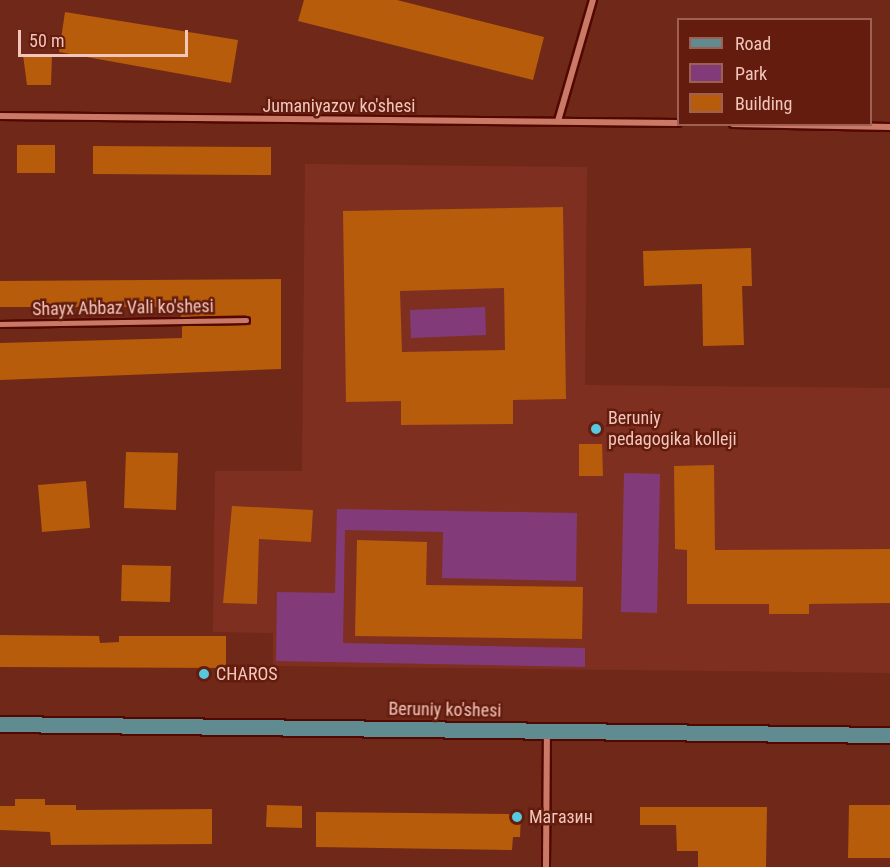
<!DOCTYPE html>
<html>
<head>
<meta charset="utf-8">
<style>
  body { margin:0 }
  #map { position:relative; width:890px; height:867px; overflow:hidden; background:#702819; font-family:"Roboto Condensed",sans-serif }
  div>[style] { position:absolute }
  .built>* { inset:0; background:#7f2f20 }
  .green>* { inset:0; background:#823b78 }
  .building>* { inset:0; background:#b65c0b }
  .roads { filter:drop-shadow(2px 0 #510800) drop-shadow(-2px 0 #510800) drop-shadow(0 2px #510800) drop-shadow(0 -2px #510800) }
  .lane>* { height:4.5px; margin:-2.25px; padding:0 2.25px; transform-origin:2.25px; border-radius:2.25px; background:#ca7967 }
  .street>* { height:6px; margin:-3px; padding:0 3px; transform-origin:3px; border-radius:3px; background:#ca7967 }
  .primary>* { height:15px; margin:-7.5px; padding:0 7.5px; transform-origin:7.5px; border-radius:7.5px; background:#608b91 }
  .dots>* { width:16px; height:16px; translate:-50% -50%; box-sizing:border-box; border:3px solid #631c0d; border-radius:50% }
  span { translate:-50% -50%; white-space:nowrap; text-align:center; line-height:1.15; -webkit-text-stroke:5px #631c0d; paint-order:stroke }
  .street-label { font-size:18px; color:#f3c6bc }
  .poi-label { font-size:18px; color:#f3c6bc }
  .left { translate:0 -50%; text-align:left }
  .legend { position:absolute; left:677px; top:18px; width:195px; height:108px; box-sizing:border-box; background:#631c0d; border:2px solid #9d6053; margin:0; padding:8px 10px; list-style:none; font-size:18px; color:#f3c6bc }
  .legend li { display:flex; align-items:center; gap:12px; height:30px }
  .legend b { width:30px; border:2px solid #9d6053 }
  .scale { position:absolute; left:18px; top:30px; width:170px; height:27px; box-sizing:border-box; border:3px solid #f3c6bc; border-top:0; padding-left:8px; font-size:18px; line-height:21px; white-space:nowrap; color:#f3c6bc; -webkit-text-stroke:4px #631c0d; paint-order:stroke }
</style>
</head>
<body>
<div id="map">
  <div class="built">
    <div style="clip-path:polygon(305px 164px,587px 167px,585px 385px,890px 388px,890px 673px,273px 666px,273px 633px,213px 632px,215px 471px,302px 471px)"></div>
  </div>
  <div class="green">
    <div style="clip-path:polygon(485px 307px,486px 335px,411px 338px,410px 310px)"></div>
    <div style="clip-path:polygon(624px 473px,660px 474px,657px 613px,621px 612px)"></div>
    <div style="clip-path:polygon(337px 509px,577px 513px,576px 581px,442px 578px,443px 532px,345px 530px,343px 643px,585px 648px,585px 667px,276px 661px,277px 592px,335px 593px)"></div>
  </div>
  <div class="building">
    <div style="clip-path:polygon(304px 0,397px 0,544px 37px,533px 80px,298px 21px)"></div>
    <div style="clip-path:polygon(65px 12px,238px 40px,231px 83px,59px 52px)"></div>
    <div style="clip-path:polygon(23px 55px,52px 55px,51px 85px,27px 85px)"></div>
    <div style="clip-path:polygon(17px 145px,55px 145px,55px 173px,17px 173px)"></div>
    <div style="clip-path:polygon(93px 146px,271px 147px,271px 175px,93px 174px)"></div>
    <div style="clip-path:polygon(evenodd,563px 207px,566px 399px,513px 400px,513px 424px,401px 425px,401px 401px,346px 402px,343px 211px,563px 207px,504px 288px,505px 350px,402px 352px,400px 291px,504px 288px)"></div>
    <div style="clip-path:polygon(751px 248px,752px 286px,742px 286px,744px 345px,703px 346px,702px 284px,644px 286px,643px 251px)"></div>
    <div style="clip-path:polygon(281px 279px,281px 369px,0 380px,0 343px,182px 338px,182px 326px,250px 321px,246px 315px,181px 317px,181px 307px,0 307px,0 281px)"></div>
    <div style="clip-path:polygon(579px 444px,602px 444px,603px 476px,579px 476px)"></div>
    <div style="clip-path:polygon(126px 452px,178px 453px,176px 510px,124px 508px)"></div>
    <div style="clip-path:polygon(714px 465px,715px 550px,890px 549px,890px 603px,809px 604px,809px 614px,769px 614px,769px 604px,687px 604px,687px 550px,675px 549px,674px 466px)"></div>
    <div style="clip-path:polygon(86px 481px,90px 528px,42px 532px,38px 485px)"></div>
    <div style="clip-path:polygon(232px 506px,313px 510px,311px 542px,259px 539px,257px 604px,223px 603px)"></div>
    <div style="clip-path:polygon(357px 540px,427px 542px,426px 585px,583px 587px,582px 639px,355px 636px)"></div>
    <div style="clip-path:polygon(122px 565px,171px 566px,170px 602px,121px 601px)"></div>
    <div style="clip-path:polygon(0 635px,99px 636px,100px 643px,119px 642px,119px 636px,226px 636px,226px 668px,0 667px)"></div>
    <div style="clip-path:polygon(15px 799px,45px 799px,45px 805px,76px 805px,76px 810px,212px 809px,212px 844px,51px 845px,50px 832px,0 830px,0 806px,15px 806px)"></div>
    <div style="clip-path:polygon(267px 805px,302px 806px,302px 828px,266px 827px)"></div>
    <div style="clip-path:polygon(849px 805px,890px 805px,890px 858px,848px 858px)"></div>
    <div style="clip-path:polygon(640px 807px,767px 807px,766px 867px,698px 867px,698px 851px,677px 851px,676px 825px,640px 825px)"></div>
    <div style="clip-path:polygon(316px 812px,521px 814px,520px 837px,513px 837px,512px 850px,316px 847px)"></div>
  </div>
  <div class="roads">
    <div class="lane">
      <div style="left:0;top:324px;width:246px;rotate:-0.9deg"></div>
    </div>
    <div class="street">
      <div style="left:0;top:116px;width:678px;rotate:0.59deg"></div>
      <div style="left:558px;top:121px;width:126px;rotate:-73.9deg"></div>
      <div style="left:733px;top:124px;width:157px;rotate:1.1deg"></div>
      <div style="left:546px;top:867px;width:134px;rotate:-89.6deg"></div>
    </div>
    <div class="primary">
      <div style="left:0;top:724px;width:890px;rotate:0.71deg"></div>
    </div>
  </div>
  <div class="dots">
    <div style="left:596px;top:429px;background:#56c9e1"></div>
    <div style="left:204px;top:674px;background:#56c9e1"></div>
    <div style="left:517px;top:817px;background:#56c9e1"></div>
  </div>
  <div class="street-label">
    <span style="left:339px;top:106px">Jumaniyazov ko'shesi</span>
    <span style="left:123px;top:308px;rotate:-1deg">Shayx Abbaz Vali ko'shesi</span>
    <span style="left:445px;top:710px;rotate:1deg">Beruniy ko'shesi</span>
  </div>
  <div class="poi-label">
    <span class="left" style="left:608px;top:429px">Beruniy<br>pedagogika kolleji</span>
    <span class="left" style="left:216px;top:674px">CHAROS</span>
    <span class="left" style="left:529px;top:817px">Магазин</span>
  </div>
  <ul class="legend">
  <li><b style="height:8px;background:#608b91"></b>Road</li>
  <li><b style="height:16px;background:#823b78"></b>Park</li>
  <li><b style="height:16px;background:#b65c0b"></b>Building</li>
  </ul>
  <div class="scale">50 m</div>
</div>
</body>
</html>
